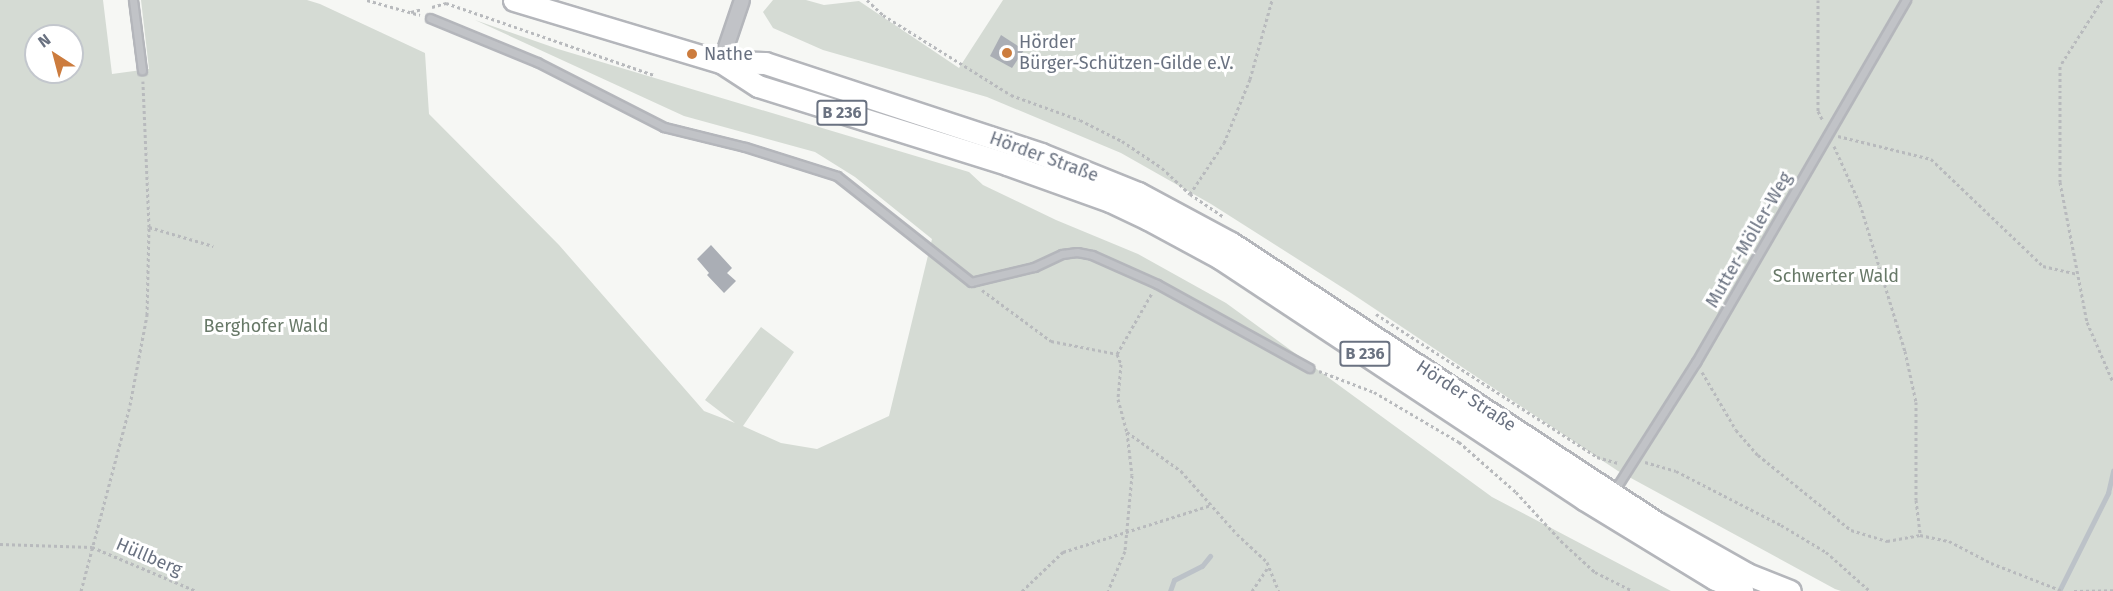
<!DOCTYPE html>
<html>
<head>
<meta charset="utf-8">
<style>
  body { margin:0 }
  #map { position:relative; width:2113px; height:591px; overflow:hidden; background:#f6f7f4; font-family:"Fira Sans",sans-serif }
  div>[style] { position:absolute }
  .green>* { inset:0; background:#d5dbd4 }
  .stream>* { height:5px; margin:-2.5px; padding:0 2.5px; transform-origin:2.5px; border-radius:2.5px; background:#bcc2c8 }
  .building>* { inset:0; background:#aaaeb5 }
  .path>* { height:3px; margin-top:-1.5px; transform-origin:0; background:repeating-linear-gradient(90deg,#b8babd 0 3px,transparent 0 6px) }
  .roads { filter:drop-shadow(2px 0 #b4b6bb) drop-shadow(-2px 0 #b4b6bb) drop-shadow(0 2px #b4b6bb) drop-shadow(0 -2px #b4b6bb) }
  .lane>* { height:7px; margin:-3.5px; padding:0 3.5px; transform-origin:3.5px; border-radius:3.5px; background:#c1c3c7 }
  .street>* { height:14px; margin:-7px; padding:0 7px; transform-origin:7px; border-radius:7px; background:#c1c3c7 }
  .primary>* { height:21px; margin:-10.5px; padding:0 10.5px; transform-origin:10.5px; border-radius:10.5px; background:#fff }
  .dots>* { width:16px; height:16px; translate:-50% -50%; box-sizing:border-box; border:3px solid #fff; border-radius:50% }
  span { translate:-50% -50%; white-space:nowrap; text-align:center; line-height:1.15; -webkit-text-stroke:6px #fff; paint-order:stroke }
  .shield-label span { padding:2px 4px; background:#fff; border:2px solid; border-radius:4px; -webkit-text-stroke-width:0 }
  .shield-label { font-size:16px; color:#6a7281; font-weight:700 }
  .poi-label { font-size:18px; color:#6a7281 }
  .left { translate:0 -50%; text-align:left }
  .street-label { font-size:18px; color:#6a7281 }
  .park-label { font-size:18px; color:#687968 }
  .north { position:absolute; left:24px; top:24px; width:60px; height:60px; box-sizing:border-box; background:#fff; border:2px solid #c3c7cd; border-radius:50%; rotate:324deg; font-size:16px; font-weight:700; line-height:24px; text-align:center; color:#6a7281 }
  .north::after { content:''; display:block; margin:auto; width:21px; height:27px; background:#cc7c3e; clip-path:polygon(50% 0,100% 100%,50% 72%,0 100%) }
</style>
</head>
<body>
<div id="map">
  <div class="green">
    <div style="clip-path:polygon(evenodd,0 0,103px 0,112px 74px,149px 69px,141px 0,307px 0,320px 4px,425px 53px,429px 114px,559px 245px,704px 411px,735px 423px,705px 400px,761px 327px,794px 352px,743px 426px,781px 443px,817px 449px,889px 416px,932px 239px,855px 177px,815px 152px,684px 116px,475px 20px,558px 49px,969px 172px,983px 185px,1056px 220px,1138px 254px,1226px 303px,1492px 497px,1671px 591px,0 591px,0 0,36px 36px,72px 36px,72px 72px,36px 72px,36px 36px)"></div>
    <div style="clip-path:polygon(773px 0,806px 0,824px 5px,859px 1px,959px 68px,1003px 0,2113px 0,2113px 591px,1841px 591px,1835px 589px,1618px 471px,1351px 293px,1211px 204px,1121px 153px,987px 97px,823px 50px,773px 28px,763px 12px)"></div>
  </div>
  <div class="stream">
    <div style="left:1170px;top:591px;width:12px;rotate:-70deg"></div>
    <div style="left:1174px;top:580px;width:31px;rotate:-27deg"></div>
    <div style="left:1202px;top:566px;width:13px;rotate:-51deg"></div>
    <div style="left:2059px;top:591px;width:110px;rotate:-63.4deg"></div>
    <div style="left:2108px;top:493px;width:23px;rotate:-77deg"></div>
  </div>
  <div class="building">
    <div style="clip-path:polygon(1001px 35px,1024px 50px,1012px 68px,990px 56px)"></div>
    <div style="clip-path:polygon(711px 245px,732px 268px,727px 273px,736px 281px,724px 293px,707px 275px,709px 273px,697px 259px)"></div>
  </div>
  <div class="path">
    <div style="left:367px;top:0;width:55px;rotate:15.8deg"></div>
    <div style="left:867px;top:0;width:22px;rotate:43deg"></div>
    <div style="left:883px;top:15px;width:151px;rotate:32deg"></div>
    <div style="left:1011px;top:95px;width:73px;rotate:19.9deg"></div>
    <div style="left:1080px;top:120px;width:47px;rotate:26.6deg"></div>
    <div style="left:1122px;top:141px;width:48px;rotate:34deg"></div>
    <div style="left:1162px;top:168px;width:38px;rotate:43deg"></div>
    <div style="left:1190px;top:194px;width:41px;rotate:34.1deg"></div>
    <div style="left:1818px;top:0;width:111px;rotate:90deg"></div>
    <div style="left:1818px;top:111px;width:11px;rotate:63deg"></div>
    <div style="left:2102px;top:0;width:78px;rotate:122.5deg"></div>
    <div style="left:2060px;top:66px;width:116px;rotate:90deg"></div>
    <div style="left:2060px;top:182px;width:143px;rotate:79.1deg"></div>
    <div style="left:2087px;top:322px;width:65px;rotate:66.6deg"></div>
    <div style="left:432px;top:7px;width:15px;rotate:-16deg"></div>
    <div style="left:446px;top:3px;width:220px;rotate:19.1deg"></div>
    <div style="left:411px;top:12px;width:11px;rotate:-15deg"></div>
    <div style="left:1838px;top:136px;width:96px;rotate:13.9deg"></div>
    <div style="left:1931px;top:159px;width:155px;rotate:43.7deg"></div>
    <div style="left:2043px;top:266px;width:35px;rotate:13deg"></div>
    <div style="left:1834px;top:146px;width:64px;rotate:65.9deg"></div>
    <div style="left:1860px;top:204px;width:154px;rotate:73deg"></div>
    <div style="left:1905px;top:351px;width:52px;rotate:77.8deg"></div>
    <div style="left:1916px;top:402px;width:98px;rotate:90deg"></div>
    <div style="left:1916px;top:500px;width:35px;rotate:83deg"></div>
    <div style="left:1920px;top:535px;width:30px;rotate:12deg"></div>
    <div style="left:1949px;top:541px;width:47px;rotate:27.6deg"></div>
    <div style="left:1991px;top:563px;width:77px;rotate:21.3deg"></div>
    <div style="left:1190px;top:194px;width:61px;rotate:-56.3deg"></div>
    <div style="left:1224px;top:143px;width:69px;rotate:-67.9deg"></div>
    <div style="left:1250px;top:79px;width:82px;rotate:-74.4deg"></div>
    <div style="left:149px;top:227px;width:67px;rotate:16.5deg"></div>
    <div style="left:982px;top:290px;width:86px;rotate:36.5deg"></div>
    <div style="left:1051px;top:341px;width:67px;rotate:11.1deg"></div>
    <div style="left:1117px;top:354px;width:11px;rotate:68deg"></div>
    <div style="left:1121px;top:364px;width:35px;rotate:95deg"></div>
    <div style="left:1118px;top:399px;width:34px;rotate:75deg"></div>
    <div style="left:1127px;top:432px;width:43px;rotate:83.4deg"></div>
    <div style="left:1132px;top:475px;width:76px;rotate:95.3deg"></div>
    <div style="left:1125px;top:551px;width:43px;rotate:113deg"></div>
    <div style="left:1376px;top:314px;width:263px;rotate:32.9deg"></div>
    <div style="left:1597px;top:457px;width:22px;rotate:16deg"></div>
    <div style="left:1117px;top:354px;width:70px;rotate:-60.2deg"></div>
    <div style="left:1319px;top:371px;width:59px;rotate:20.9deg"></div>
    <div style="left:1374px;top:392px;width:99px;rotate:30.5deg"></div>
    <div style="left:1459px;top:442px;width:76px;rotate:41.3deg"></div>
    <div style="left:1516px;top:492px;width:67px;rotate:47.4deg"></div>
    <div style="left:1561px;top:541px;width:46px;rotate:42.4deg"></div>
    <div style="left:1595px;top:572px;width:42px;rotate:26.6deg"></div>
    <div style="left:1702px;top:372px;width:67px;rotate:59.6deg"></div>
    <div style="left:1736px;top:430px;width:33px;rotate:49deg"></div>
    <div style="left:1758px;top:455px;width:119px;rotate:38.9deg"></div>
    <div style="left:1851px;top:530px;width:38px;rotate:17deg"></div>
    <div style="left:1887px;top:541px;width:34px;rotate:-10deg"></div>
    <div style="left:1127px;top:432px;width:67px;rotate:35.8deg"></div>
    <div style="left:1181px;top:471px;width:84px;rotate:48.4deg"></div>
    <div style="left:1237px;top:534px;width:41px;rotate:43deg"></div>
    <div style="left:1267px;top:562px;width:31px;rotate:68deg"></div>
    <div style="left:1645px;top:462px;width:32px;rotate:16deg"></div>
    <div style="left:1676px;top:471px;width:118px;rotate:27.2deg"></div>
    <div style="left:1781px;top:525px;width:52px;rotate:31deg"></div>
    <div style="left:1826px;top:552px;width:59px;rotate:41.6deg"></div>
    <div style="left:0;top:544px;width:92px;rotate:1.9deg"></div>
    <div style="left:92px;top:547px;width:113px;rotate:22.9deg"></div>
    <div style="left:81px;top:591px;width:192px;rotate:-75.2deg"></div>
    <div style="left:130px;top:405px;width:92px;rotate:-79.3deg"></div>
    <div style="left:147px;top:315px;width:88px;rotate:-88.7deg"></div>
    <div style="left:149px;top:227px;width:146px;rotate:-92.4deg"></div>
    <div style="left:1022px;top:591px;width:57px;rotate:-43.6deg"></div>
    <div style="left:1063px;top:552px;width:155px;rotate:-17.6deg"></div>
    <div style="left:1252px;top:591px;width:30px;rotate:-56deg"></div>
    <div style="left:2074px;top:591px;width:39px;rotate:-1deg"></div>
  </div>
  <div class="roads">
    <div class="lane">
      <div style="left:133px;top:0;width:71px;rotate:82.7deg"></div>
      <div style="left:430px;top:18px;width:116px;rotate:22.4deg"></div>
      <div style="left:537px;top:62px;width:143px;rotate:27.1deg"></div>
      <div style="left:664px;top:127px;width:83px;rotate:13.9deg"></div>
      <div style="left:745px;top:147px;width:96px;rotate:17.5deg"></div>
      <div style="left:837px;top:176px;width:171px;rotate:38.3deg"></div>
      <div style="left:971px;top:282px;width:65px;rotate:-13.4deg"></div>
      <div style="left:1034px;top:267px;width:31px;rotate:-25deg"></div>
      <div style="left:1062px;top:254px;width:15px;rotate:-8deg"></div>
      <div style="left:1077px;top:252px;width:15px;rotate:11deg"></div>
      <div style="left:1092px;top:255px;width:71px;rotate:24deg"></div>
      <div style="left:1157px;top:284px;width:174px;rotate:28.9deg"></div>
      <div style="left:1614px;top:491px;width:153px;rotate:-57.6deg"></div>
      <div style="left:1696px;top:362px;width:419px;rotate:-59.9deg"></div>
    </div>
    <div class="street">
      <div style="left:721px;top:62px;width:65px;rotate:-71.3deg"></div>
    </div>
    <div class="primary">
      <div style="left:514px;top:0;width:216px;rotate:16.7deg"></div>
      <div style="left:721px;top:62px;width:44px;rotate:1.3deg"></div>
      <div style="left:765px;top:63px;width:291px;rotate:18.2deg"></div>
      <div style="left:1041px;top:154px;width:105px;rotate:21.9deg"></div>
      <div style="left:1138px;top:193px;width:106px;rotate:28.3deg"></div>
      <div style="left:1231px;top:243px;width:510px;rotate:33.32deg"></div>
      <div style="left:1657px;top:523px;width:103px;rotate:29.5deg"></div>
      <div style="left:1747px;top:574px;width:46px;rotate:21.6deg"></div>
      <div style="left:721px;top:62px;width:44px;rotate:33deg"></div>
      <div style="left:758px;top:86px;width:261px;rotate:17.4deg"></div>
      <div style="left:1007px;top:164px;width:109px;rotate:19.8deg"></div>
      <div style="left:1110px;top:201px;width:42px;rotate:25.3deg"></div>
      <div style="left:1148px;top:219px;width:82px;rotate:28.4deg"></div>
      <div style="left:1220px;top:258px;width:437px;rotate:33.5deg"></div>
      <div style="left:1584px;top:499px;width:153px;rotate:31.4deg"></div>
      <div style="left:1715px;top:579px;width:30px;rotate:24deg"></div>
    </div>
  </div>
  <div class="dots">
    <div style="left:1007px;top:53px;background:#cc7c3e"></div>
    <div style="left:692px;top:54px;background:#cc7c3e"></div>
  </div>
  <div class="shield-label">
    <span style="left:842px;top:113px">B 236</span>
    <span style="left:1365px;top:354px">B 236</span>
  </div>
  <div class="poi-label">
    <span class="left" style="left:1019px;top:53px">Hörder<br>Bürger-Schützen-Gilde e.V.</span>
    <span class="left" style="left:704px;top:54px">Nathe</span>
  </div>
  <div class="street-label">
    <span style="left:1044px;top:157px;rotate:20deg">Hörder Straße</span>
    <span style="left:1749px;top:240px;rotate:-60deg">Mutter-Möller-Weg</span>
    <span style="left:1466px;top:396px;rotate:33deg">Hörder Straße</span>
    <span style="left:149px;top:557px;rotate:23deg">Hüllberg</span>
  </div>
  <div class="park-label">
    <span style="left:1836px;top:276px">Schwerter Wald</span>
    <span style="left:266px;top:326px">Berghofer Wald</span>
  </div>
  <div class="north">N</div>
</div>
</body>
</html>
